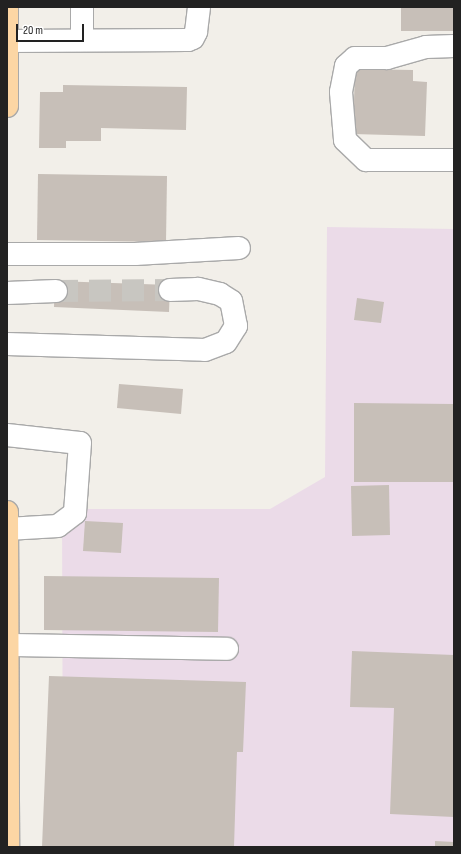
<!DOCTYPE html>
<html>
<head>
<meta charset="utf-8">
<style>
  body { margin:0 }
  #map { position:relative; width:461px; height:854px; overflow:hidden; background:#f2efe9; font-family:"Sofia Sans Condensed",sans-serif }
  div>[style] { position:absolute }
  .industrial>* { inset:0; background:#ebdbe8 }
  .building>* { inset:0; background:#c7bfb8 }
  .minor-tunnel>* { height:22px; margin-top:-11px; transform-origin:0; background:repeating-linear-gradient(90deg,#c8c6c1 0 22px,transparent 0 33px) }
  .roads { filter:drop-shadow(1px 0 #a9a9a9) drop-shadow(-1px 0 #a9a9a9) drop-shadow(0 1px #a9a9a9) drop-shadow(0 -1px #a9a9a9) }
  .minor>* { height:22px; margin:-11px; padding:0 11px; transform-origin:11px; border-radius:11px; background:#fff }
  .major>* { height:22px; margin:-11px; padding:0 11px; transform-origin:11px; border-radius:11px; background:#fcd6a4 }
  span { translate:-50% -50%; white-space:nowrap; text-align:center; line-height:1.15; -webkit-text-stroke:4px #fff; paint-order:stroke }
  .frame { position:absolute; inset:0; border:8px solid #222; pointer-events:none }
  .scale { position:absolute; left:16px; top:24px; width:68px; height:18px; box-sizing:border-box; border:2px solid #222; border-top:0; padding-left:5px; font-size:12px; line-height:14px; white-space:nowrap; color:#222; -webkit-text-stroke:3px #fff; paint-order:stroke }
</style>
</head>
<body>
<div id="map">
  <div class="industrial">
    <div style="clip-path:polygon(327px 227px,454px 229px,454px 847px,63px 847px,62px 509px,270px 509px,325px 477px)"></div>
  </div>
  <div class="building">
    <div style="clip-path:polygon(401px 7px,454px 7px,454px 31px,401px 31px)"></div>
    <div style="clip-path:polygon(355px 69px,413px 70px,413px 81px,427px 82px,425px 136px,353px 134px)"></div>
    <div style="clip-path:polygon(63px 85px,187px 87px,186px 130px,101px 128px,101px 141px,66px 141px,66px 148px,39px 148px,40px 92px,63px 92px)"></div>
    <div style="clip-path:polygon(38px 174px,167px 176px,166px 242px,37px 240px)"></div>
    <div style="clip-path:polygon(55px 281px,170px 285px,169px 312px,54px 307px)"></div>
    <div style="clip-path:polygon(357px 298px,384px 302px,381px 323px,354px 320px)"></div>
    <div style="clip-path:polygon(119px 384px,183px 389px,181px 414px,117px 408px)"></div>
    <div style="clip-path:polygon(354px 403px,454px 404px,454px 482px,354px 482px)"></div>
    <div style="clip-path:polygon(389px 485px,390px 535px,352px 536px,351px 486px)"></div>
    <div style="clip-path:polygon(85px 521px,123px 523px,121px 553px,83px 551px)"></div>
    <div style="clip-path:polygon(44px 576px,219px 578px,218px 632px,44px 630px)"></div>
    <div style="clip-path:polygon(352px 651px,454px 655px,454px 817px,390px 814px,394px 708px,350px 707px)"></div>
    <div style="clip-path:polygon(49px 676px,246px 682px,243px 752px,237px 752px,234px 847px,42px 847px)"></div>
    <div style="clip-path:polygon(435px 841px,454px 842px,454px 847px,435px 847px)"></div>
  </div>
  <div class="minor-tunnel">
    <div style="left:56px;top:291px;width:114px;rotate:-0.5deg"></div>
  </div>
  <div class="roads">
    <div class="minor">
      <div style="left:82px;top:7px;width:32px;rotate:90deg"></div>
      <div style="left:7px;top:41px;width:181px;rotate:-0.3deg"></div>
      <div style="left:188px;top:40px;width:5px;rotate:-22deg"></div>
      <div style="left:193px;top:38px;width:7px;rotate:-63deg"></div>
      <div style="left:196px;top:32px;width:25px;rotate:-83deg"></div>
      <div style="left:454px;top:46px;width:28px;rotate:178deg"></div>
      <div style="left:426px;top:47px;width:41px;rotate:164.2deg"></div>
      <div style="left:387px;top:58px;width:32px;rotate:180deg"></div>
      <div style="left:355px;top:58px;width:12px;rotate:138deg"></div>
      <div style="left:346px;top:66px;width:26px;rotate:101deg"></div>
      <div style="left:341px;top:92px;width:48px;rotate:85.2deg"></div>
      <div style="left:345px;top:140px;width:29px;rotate:44deg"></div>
      <div style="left:366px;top:160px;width:88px"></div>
      <div style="left:7px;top:254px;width:128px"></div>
      <div style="left:135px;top:254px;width:104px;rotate:-3.3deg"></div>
      <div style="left:7px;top:293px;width:49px;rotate:-2.3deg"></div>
      <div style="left:7px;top:344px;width:198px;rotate:1.7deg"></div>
      <div style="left:205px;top:350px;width:22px;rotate:-21deg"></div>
      <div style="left:226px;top:342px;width:19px;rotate:-58deg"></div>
      <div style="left:236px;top:326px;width:25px;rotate:-101deg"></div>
      <div style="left:231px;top:301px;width:13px;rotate:-148deg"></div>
      <div style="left:220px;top:294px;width:23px;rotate:-167deg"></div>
      <div style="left:198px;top:289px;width:28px;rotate:178deg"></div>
      <div style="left:7px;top:435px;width:73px;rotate:6.3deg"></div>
      <div style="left:80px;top:443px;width:70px;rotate:94.1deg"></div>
      <div style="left:75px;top:513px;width:21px;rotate:143deg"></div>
      <div style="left:58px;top:526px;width:51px;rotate:176.6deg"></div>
      <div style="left:8px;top:645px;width:219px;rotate:1deg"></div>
    </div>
    <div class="major">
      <div style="left:7px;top:106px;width:99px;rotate:-90deg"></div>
      <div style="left:7px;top:512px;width:335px;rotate:89.8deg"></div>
    </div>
  </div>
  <div class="frame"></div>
  <div class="scale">20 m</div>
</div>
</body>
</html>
